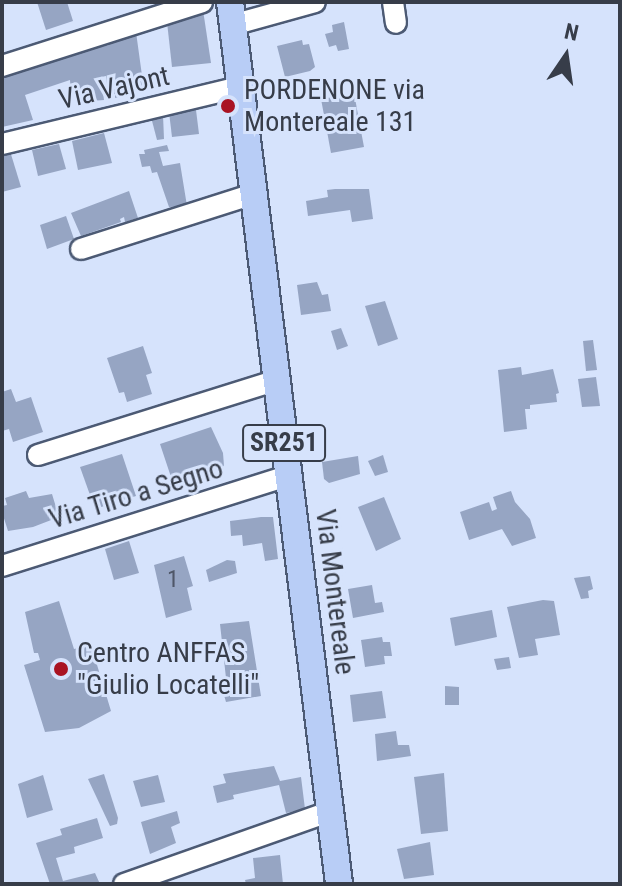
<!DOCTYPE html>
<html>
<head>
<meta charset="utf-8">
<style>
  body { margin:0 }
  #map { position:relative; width:622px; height:886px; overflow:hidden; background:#d6e3fc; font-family:"Roboto Condensed",sans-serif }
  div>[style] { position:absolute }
  .building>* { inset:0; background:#96a5c3 }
  .roads { filter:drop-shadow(2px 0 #4c5a74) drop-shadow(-2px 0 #4c5a74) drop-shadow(0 2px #4c5a74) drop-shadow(0 -2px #4c5a74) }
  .minor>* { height:20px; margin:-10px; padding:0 10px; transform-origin:10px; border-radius:10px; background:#fff }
  .major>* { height:26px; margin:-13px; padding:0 13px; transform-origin:13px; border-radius:13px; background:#b8cdf6 }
  .dots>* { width:22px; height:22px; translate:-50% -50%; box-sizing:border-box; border:4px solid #d6e3fc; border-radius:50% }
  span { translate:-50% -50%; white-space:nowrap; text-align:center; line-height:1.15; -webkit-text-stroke:6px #d6e3fc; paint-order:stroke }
  .number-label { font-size:24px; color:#4f5768 }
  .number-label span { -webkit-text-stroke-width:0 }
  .shield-label span { padding:2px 6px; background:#d6e3fc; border:2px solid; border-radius:6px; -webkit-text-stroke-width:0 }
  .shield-label { font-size:26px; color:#373d49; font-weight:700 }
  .street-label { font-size:28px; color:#373d49 }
  .poi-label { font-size:28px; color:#373d49 }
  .left { translate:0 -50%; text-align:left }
  .frame { position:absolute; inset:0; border:4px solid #373d49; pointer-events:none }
  .north { position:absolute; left:526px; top:16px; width:80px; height:80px; -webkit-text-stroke:6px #d6e3fc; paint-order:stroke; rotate:13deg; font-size:22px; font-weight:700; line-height:32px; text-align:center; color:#373d49 }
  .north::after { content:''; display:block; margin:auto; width:28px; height:36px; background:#373d49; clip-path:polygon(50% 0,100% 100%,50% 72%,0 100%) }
</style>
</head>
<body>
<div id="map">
  <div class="building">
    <div style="clip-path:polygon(37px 2px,67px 2px,73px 21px,46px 30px)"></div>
    <div style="clip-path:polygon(203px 10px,211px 63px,172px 67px,167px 22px)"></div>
    <div style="clip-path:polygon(344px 22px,349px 49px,338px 51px,336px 45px,329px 47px,325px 34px,333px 32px,332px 25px)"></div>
    <div style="clip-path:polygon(136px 32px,144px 90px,115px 98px,115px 94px,108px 95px,106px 76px,101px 77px,104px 100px,78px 102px,77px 93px,71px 94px,70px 80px,25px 95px,33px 120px,2px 127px,2px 73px,68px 52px,69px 55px,109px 45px,109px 41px)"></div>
    <div style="clip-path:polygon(302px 40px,303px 45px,309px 44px,315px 67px,310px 71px,285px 77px,277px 46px)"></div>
    <div style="clip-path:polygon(354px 93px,364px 147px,331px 153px,321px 99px)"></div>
    <div style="clip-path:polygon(196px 110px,199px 134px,172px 137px,169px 112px)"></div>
    <div style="clip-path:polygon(163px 115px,164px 139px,157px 140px,151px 117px)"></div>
    <div style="clip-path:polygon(104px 133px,112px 163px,78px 170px,72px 141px)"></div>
    <div style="clip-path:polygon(59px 144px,66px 169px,38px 176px,32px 150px)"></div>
    <div style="clip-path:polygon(167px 145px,169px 151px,159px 152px,163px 166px,180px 163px,187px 206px,169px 207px,157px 172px,152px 173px,150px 166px,142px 167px,139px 154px,145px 154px,144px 150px)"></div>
    <div style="clip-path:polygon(10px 151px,21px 187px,2px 192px,2px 154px)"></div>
    <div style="clip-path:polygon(335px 189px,369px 189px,373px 219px,352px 222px,350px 210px,308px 216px,306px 201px,328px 197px,327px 190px)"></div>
    <div style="clip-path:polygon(129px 191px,138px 218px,125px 222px,124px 217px,120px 219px,121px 222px,81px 236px,71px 213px)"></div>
    <div style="clip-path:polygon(66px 216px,74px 239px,47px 249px,40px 225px)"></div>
    <div style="clip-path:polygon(317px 282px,322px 295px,328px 294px,331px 311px,301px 315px,297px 285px)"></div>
    <div style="clip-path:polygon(385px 301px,398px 339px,378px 346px,365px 306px)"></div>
    <div style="clip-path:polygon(341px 328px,348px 346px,337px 350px,331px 331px)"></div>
    <div style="clip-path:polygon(593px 340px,597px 370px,586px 371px,583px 341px)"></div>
    <div style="clip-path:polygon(143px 346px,152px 373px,146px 375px,152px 394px,127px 402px,124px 392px,119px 393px,107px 358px)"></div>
    <div style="clip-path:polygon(521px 367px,522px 375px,553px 369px,559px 393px,556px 394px,557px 402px,530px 405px,530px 409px,525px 409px,527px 429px,504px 432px,498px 370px)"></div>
    <div style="clip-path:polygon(596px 377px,600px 406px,582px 407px,578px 379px)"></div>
    <div style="clip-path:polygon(11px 389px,16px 402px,31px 397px,43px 432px,13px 442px,9px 429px,2px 431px,2px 392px)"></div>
    <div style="clip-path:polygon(211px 427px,223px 453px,224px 466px,173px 483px,160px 444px)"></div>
    <div style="clip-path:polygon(122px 454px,136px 496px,95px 509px,80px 467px)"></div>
    <div style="clip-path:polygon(383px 455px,388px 472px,375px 476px,368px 461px)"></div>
    <div style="clip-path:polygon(358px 456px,360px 474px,329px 483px,324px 479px,322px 462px)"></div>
    <div style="clip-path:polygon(26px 491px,29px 498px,52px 494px,59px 517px,33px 527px,8px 531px,2px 512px,2px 506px,7px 505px,5px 498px)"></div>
    <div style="clip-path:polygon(511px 491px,515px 502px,530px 519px,536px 538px,512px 546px,502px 529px,469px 540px,460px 512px,489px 502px,492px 511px,497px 509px,493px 497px)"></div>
    <div style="clip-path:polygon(384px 497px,401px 539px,376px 551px,358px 507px)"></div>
    <div style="clip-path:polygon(261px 517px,273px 517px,278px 559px,265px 561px,262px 543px,243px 546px,242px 535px,231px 536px,230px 521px)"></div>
    <div style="clip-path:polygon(129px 541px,139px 573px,114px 580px,105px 549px)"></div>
    <div style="clip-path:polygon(184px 556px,193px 586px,187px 588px,192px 610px,166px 618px,154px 565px)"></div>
    <div style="clip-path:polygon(227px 560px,235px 561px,237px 573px,209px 582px,206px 570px)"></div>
    <div style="clip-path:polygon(590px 576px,593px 589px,588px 591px,589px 598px,581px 599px,574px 578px)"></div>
    <div style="clip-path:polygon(372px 585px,375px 603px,382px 602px,384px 612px,353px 618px,348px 589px)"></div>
    <div style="clip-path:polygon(543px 600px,554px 601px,560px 635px,535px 639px,538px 655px,519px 658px,507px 607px)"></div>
    <div style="clip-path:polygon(59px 601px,74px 649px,91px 645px,111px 711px,79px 728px,45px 732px,24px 665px,40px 660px,38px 653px,34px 653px,25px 612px)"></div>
    <div style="clip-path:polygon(492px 610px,497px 637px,455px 646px,450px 618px)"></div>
    <div style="clip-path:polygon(249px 621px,261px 696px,226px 702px,221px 685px,238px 680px,237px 676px,226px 678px,220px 624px)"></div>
    <div style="clip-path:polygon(382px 637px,383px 642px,390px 642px,392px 656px,384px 656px,385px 664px,365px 667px,361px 640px)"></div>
    <div style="clip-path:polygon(509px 657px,511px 668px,497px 670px,494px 659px)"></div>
    <div style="clip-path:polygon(445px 686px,459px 687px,459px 705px,445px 705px)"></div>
    <div style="clip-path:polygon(382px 691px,386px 718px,353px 722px,350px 695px)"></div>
    <div style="clip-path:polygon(396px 731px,398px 745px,409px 745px,411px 756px,377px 761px,375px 734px)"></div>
    <div style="clip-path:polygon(274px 766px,280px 781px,301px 777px,305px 809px,286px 813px,279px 785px,233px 795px,234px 799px,217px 803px,213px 786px,226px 783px,223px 774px)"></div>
    <div style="clip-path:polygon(444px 773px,448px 831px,421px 834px,414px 777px)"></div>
    <div style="clip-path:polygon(104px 774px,118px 818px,117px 824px,110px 826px,88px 779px)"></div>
    <div style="clip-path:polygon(43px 775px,53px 810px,27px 818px,18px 784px)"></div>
    <div style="clip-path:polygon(158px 775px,165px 802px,141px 807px,133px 781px)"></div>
    <div style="clip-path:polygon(177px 811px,180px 823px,171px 827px,176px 843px,150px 854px,141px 822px)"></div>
    <div style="clip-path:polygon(97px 818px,103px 838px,74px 847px,75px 853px,56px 858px,63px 881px,95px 873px,100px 884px,50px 884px,36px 843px,62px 835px,60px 829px)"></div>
    <div style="clip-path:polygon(430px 842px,434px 875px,404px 879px,397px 849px)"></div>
    <div style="clip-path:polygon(280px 855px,283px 884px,246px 884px,245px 880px,255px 878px,253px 858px)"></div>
  </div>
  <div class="roads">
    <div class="minor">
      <div style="left:393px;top:2px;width:21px;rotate:82deg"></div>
      <div style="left:232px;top:25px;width:86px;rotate:-15.5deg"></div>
      <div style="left:2px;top:66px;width:210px;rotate:-17.7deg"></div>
      <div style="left:2px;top:144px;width:245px;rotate:-13.5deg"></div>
      <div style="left:81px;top:249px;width:181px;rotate:-17.7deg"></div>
      <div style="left:38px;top:455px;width:250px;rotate:-17.4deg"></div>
      <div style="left:2px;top:566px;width:300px;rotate:-17.5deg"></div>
      <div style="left:124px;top:884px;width:217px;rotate:-19.4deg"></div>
    </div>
    <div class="major">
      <div style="left:230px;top:2px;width:889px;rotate:82.95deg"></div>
    </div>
  </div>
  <div class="dots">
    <div style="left:228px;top:106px;background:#a91323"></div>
    <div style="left:61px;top:669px;background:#a91323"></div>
  </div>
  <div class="number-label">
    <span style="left:173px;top:580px">1</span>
  </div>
  <div class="shield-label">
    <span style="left:284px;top:443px">SR251</span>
  </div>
  <div class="street-label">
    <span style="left:114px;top:88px;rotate:-13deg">Via Vajont</span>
    <span style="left:136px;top:494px;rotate:-17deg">Via Tiro a Segno</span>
    <span style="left:335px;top:592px;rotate:83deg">Via Montereale</span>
  </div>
  <div class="poi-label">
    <span class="left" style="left:244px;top:106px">PORDENONE via<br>Montereale 131</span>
    <span class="left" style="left:77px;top:669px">Centro ANFFAS<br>"Giulio Locatelli"</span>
  </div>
  <div class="frame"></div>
  <div class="north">N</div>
</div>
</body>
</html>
